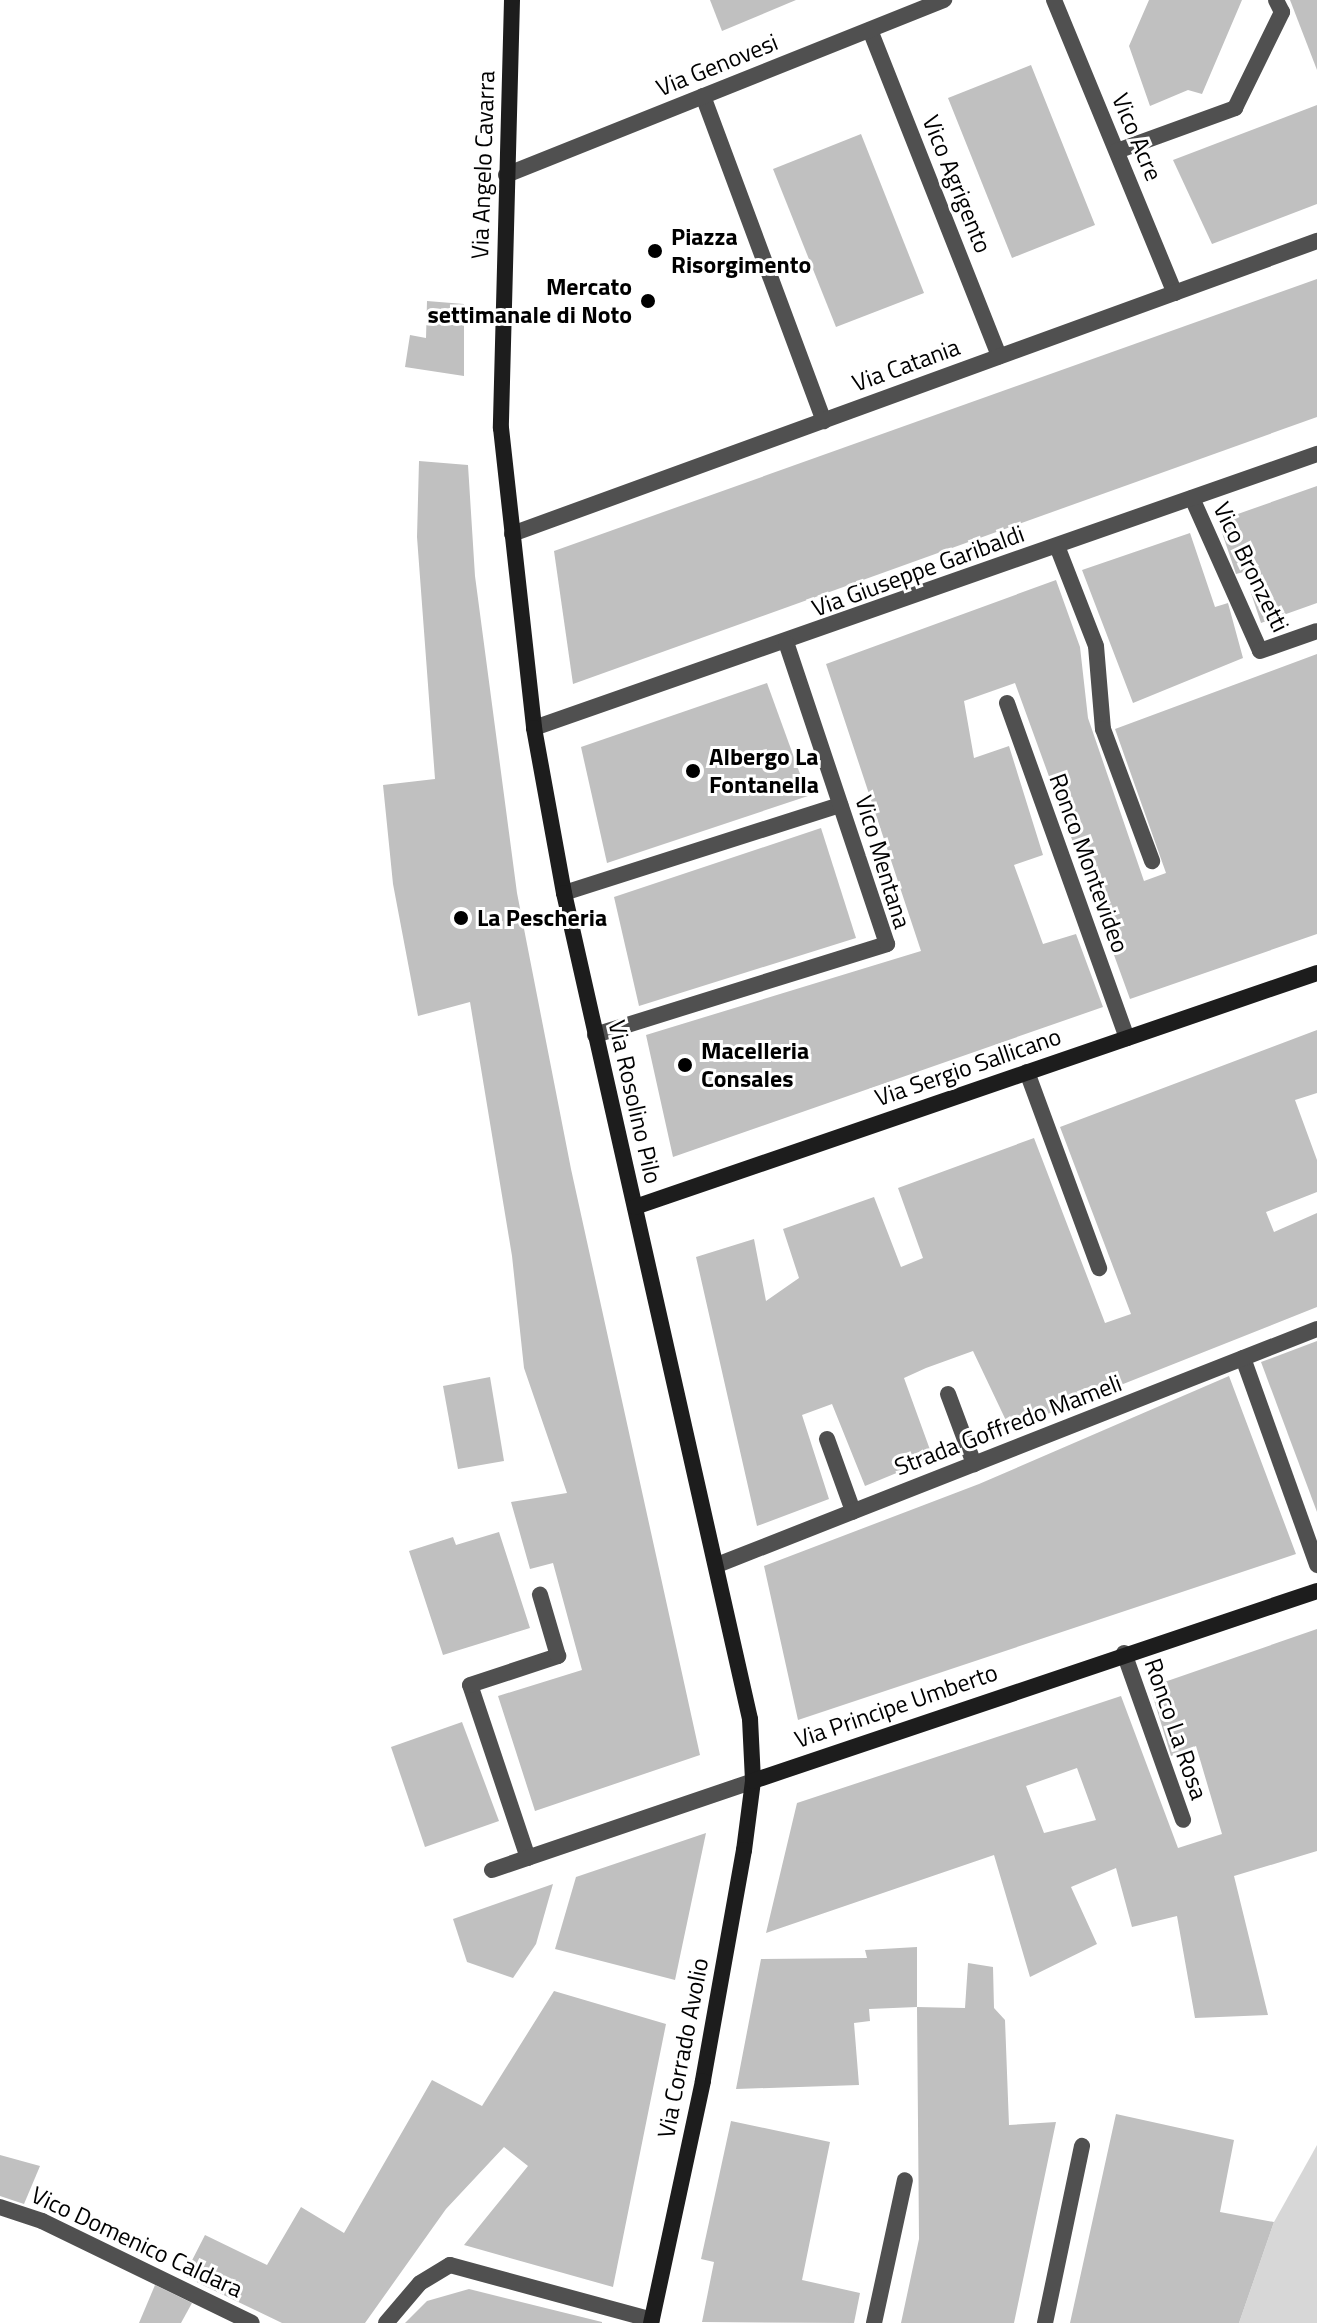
<!DOCTYPE html>
<html>
<head>
<meta charset="utf-8">
<style>
  body { margin:0 }
  #map { position:relative; width:1317px; height:2323px; overflow:hidden; background:#fff; font-family:"Titillium Web",sans-serif }
  div>[style] { position:absolute }
  .green>* { inset:0; background:#d7d7d7 }
  .building>* { inset:0; background:#c0c0c0 }
  .street>* { height:16px; margin:-8px; padding:0 8px; transform-origin:8px; border-radius:8px; background:#505050 }
  .secondary>* { height:16px; margin:-8px; padding:0 8px; transform-origin:8px; border-radius:8px; background:#1d1d1d }
  .dots>* { width:22px; height:22px; translate:-50% -50%; box-sizing:border-box; border:4px solid #fff; border-radius:50% }
  span { translate:-50% -50%; white-space:nowrap; text-align:center; line-height:1.15; -webkit-text-stroke:6px #fff; paint-order:stroke }
  .street-label { font-size:24px; color:#000 }
  .poi-label { font-size:24px; color:#000; font-weight:700 }
  .left { translate:0 -50%; text-align:left }
  .right { translate:-100% -50%; text-align:right }
</style>
</head>
<body>
<div id="map">
  <div class="green">
    <div style="clip-path:polygon(1317px 2145px,1317px 2323px,1239px 2323px,1274px 2222px)"></div>
  </div>
  <div class="building">
    <div style="clip-path:polygon(710px 0,796px 0,722px 31px)"></div>
    <div style="clip-path:polygon(1149px 0,1242px 0,1202px 94px,1188px 90px,1150px 106px,1129px 46px)"></div>
    <div style="clip-path:polygon(1290px 0,1317px 0,1317px 70px)"></div>
    <div style="clip-path:polygon(1031px 65px,1095px 225px,1012px 258px,948px 98px)"></div>
    <div style="clip-path:polygon(1317px 105px,1317px 204px,1212px 244px,1173px 160px)"></div>
    <div style="clip-path:polygon(861px 134px,924px 293px,836px 327px,773px 169px)"></div>
    <div style="clip-path:polygon(1317px 279px,1317px 417px,573px 684px,554px 551px)"></div>
    <div style="clip-path:polygon(427px 301px,464px 304px,464px 376px,405px 367px,410px 335px,426px 338px)"></div>
    <div style="clip-path:polygon(419px 461px,468px 465px,475px 576px,517px 893px,571px 1169px,700px 1755px,535px 1811px,498px 1696px,582px 1670px,553px 1563px,530px 1569px,511px 1502px,567px 1493px,524px 1368px,512px 1256px,470px 1002px,418px 1016px,393px 884px,383px 785px,435px 779px,417px 537px)"></div>
    <div style="clip-path:polygon(1317px 486px,1317px 603px,1261px 623px,1244px 572px,1236px 574px,1218px 521px)"></div>
    <div style="clip-path:polygon(1190px 533px,1215px 607px,1228px 603px,1243px 658px,1133px 703px,1082px 570px)"></div>
    <div style="clip-path:polygon(1056px 580px,1080px 647px,1088px 718px,1144px 881px,1166px 873px,1115px 729px,1317px 654px,1317px 934px,1130px 999px,1015px 683px,964px 701px,974px 758px,1009px 746px,1043px 855px,1014px 865px,1043px 944px,1076px 934px,1103px 1007px,673px 1157px,646px 1035px,921px 951px,826px 664px)"></div>
    <div style="clip-path:polygon(767px 683px,808px 796px,607px 863px,581px 747px)"></div>
    <div style="clip-path:polygon(821px 828px,856px 938px,639px 1006px,614px 897px)"></div>
    <div style="clip-path:polygon(1317px 1030px,1317px 1093px,1295px 1100px,1317px 1160px,1317px 1192px,1266px 1212px,1274px 1232px,1317px 1213px,1317px 1307px,1010px 1429px,973px 1351px,926px 1368px,904px 1378px,933px 1458px,865px 1486px,832px 1404px,802px 1415px,829px 1499px,757px 1526px,696px 1257px,754px 1239px,766px 1301px,799px 1278px,783px 1229px,874px 1197px,901px 1267px,923px 1258px,898px 1188px,1034px 1138px,1105px 1323px,1131px 1314px,1060px 1127px)"></div>
    <div style="clip-path:polygon(1317px 1341px,1317px 1512px,1261px 1362px)"></div>
    <div style="clip-path:polygon(1229px 1376px,1296px 1554px,798px 1720px,764px 1566px,979px 1484px)"></div>
    <div style="clip-path:polygon(490px 1377px,504px 1461px,458px 1469px,443px 1386px)"></div>
    <div style="clip-path:polygon(499px 1532px,530px 1628px,443px 1655px,409px 1551px,453px 1537px,456px 1545px)"></div>
    <div style="clip-path:polygon(evenodd,1317px 1629px,1317px 1851px,1234px 1876px,1268px 2015px,1195px 2018px,1177px 1916px,1132px 1927px,1116px 1868px,1071px 1887px,1097px 1944px,1030px 1977px,994px 1855px,766px 1933px,797px 1803px,1121px 1696px,1178px 1848px,1222px 1834px,1196px 1746px,1171px 1756px,1150px 1687px,1317px 1629px,1077px 1768px,1096px 1820px,1044px 1833px,1026px 1786px,1077px 1768px)"></div>
    <div style="clip-path:polygon(462px 1722px,499px 1821px,425px 1847px,391px 1747px)"></div>
    <div style="clip-path:polygon(706px 1833px,675px 1980px,555px 1949px,576px 1877px)"></div>
    <div style="clip-path:polygon(553px 1884px,536px 1944px,513px 1978px,467px 1962px,453px 1919px)"></div>
    <div style="clip-path:polygon(917px 1947px,917px 2007px,869px 2009px,870px 2021px,854px 2023px,859px 2085px,736px 2089px,761px 1959px,867px 1958px,865px 1950px)"></div>
    <div style="clip-path:polygon(968px 1963px,993px 1967px,994px 2008px,1005px 2020px,1009px 2125px,1056px 2122px,1014px 2323px,901px 2323px,919px 2239px,917px 2007px,965px 2008px)"></div>
    <div style="clip-path:polygon(554px 1991px,666px 2024px,613px 2287px,464px 2245px,528px 2166px,504px 2147px,446px 2209px,365px 2323px,282px 2323px,184px 2276px,205px 2235px,267px 2265px,301px 2207px,344px 2233px,432px 2080px,482px 2106px)"></div>
    <div style="clip-path:polygon(1116px 2114px,1234px 2140px,1220px 2212px,1274px 2222px,1239px 2323px,1070px 2323px)"></div>
    <div style="clip-path:polygon(731px 2121px,830px 2142px,802px 2280px,860px 2293px,854px 2323px,702px 2322px,714px 2262px,701px 2259px)"></div>
    <div style="clip-path:polygon(0 2155px,40px 2166px,24px 2204px,0 2196px)"></div>
    <div style="clip-path:polygon(155px 2285px,192px 2303px,181px 2323px,139px 2323px)"></div>
    <div style="clip-path:polygon(469px 2289px,602px 2322px,602px 2323px,405px 2323px,427px 2301px)"></div>
  </div>
  <div class="street">
    <div style="left:1054px;top:0;width:317px;rotate:67.6deg"></div>
    <div style="left:870px;top:30px;width:351px;rotate:68.4deg"></div>
    <div style="left:703px;top:96px;width:347px;rotate:69.6deg"></div>
    <div style="left:1117px;top:151px;width:126px;rotate:-20deg"></div>
    <div style="left:1235px;top:108px;width:107px;rotate:-63.9deg"></div>
    <div style="left:1282px;top:12px;width:13px;rotate:-117deg"></div>
    <div style="left:506px;top:175px;width:472px;rotate:-21.8deg"></div>
    <div style="left:1192px;top:498px;width:167px;rotate:66deg"></div>
    <div style="left:1260px;top:651px;width:60px;rotate:-19.3deg"></div>
    <div style="left:512px;top:534px;width:857px;rotate:-20deg"></div>
    <div style="left:1057px;top:546px;width:107px;rotate:68.7deg"></div>
    <div style="left:1096px;top:646px;width:83px;rotate:85.2deg"></div>
    <div style="left:1103px;top:729px;width:141px;rotate:69.6deg"></div>
    <div style="left:1007px;top:703px;width:356px;rotate:70.3deg"></div>
    <div style="left:534px;top:728px;width:830px;rotate:-19.29deg"></div>
    <div style="left:564px;top:893px;width:290px;rotate:-17.7deg"></div>
    <div style="left:595px;top:1035px;width:306px;rotate:-17.3deg"></div>
    <div style="left:887px;top:944px;width:317px;rotate:-108.5deg"></div>
    <div style="left:1027px;top:1072px;width:209px;rotate:69.8deg"></div>
    <div style="left:1243px;top:1358px;width:220px;rotate:70.3deg"></div>
    <div style="left:948px;top:1394px;width:75px;rotate:69.6deg"></div>
    <div style="left:827px;top:1439px;width:77px;rotate:70.1deg"></div>
    <div style="left:717px;top:1565px;width:645px;rotate:-21.47deg"></div>
    <div style="left:1124px;top:1653px;width:177px;rotate:70.5deg"></div>
    <div style="left:528px;top:1858px;width:182px;rotate:-108.5deg"></div>
    <div style="left:470px;top:1685px;width:93px;rotate:-18.2deg"></div>
    <div style="left:558px;top:1656px;width:64px;rotate:-106.4deg"></div>
    <div style="left:492px;top:1870px;width:276px;rotate:-18.8deg"></div>
    <div style="left:0;top:2207px;width:44px;rotate:18.4deg"></div>
    <div style="left:42px;top:2221px;width:233px;rotate:25.9deg"></div>
    <div style="left:386px;top:2323px;width:52px;rotate:-49.6deg"></div>
    <div style="left:420px;top:2283px;width:35px;rotate:-31deg"></div>
    <div style="left:450px;top:2265px;width:209px;rotate:15.2deg"></div>
    <div style="left:874px;top:2323px;width:146px;rotate:-77.8deg"></div>
    <div style="left:1045px;top:2323px;width:181px;rotate:-78.2deg"></div>
  </div>
  <div class="secondary">
    <div style="left:512px;top:0;width:428px;rotate:91.5deg"></div>
    <div style="left:501px;top:428px;width:302px;rotate:83.7deg"></div>
    <div style="left:534px;top:728px;width:168px;rotate:79.7deg"></div>
    <div style="left:564px;top:893px;width:847px;rotate:77.31deg"></div>
    <div style="left:750px;top:1719px;width:62px;rotate:87.2deg"></div>
    <div style="left:753px;top:1781px;width:70px;rotate:97.4deg"></div>
    <div style="left:744px;top:1850px;width:235px;rotate:100.1deg"></div>
    <div style="left:703px;top:2081px;width:248px;rotate:102.1deg"></div>
    <div style="left:635px;top:1207px;width:721px;rotate:-18.94deg"></div>
    <div style="left:753px;top:1781px;width:595px;rotate:-18.62deg"></div>
  </div>
  <div class="dots">
    <div style="left:655px;top:251px;background:#000"></div>
    <div style="left:648px;top:301px;background:#000"></div>
    <div style="left:693px;top:771px;background:#000"></div>
    <div style="left:461px;top:918px;background:#000"></div>
    <div style="left:685px;top:1065px;background:#000"></div>
  </div>
  <div class="street-label">
    <span style="left:717px;top:65px;rotate:-22deg">Via Genovesi</span>
    <span style="left:1137px;top:137px;rotate:67deg">Vico Acre</span>
    <span style="left:483px;top:165px;rotate:-88deg">Via Angelo Cavarra</span>
    <span style="left:957px;top:184px;rotate:68deg">Vico Agrigento</span>
    <span style="left:906px;top:365px;rotate:-20deg">Via Catania</span>
    <span style="left:1251px;top:567px;rotate:64deg">Vico Bronzetti</span>
    <span style="left:918px;top:571px;rotate:-20deg">Via Giuseppe Garibaldi</span>
    <span style="left:883px;top:862px;rotate:73deg">Vico Mentana</span>
    <span style="left:1089px;top:863px;rotate:70deg">Ronco Montevideo</span>
    <span style="left:968px;top:1067px;rotate:-19deg">Via Sergio Sallicano</span>
    <span style="left:635px;top:1102px;rotate:77deg">Via Rosolino Pilo</span>
    <span style="left:1008px;top:1425px;rotate:-21deg">Strada Goffredo Mameli</span>
    <span style="left:896px;top:1706px;rotate:-19deg">Via Principe Umberto</span>
    <span style="left:1176px;top:1729px;rotate:71deg">Ronco La Rosa</span>
    <span style="left:683px;top:2048px;rotate:-79deg">Via Corrado Avolio</span>
    <span style="left:137px;top:2242px;rotate:25deg">Vico Domenico Caldara</span>
  </div>
  <div class="poi-label">
    <span class="left" style="left:671px;top:251px">Piazza<br>Risorgimento</span>
    <span class="right" style="left:632px;top:301px">Mercato<br>settimanale di Noto</span>
    <span class="left" style="left:709px;top:771px">Albergo La<br>Fontanella</span>
    <span class="left" style="left:477px;top:918px">La Pescheria</span>
    <span class="left" style="left:701px;top:1065px">Macelleria<br>Consales</span>
  </div>
</div>
</body>
</html>
